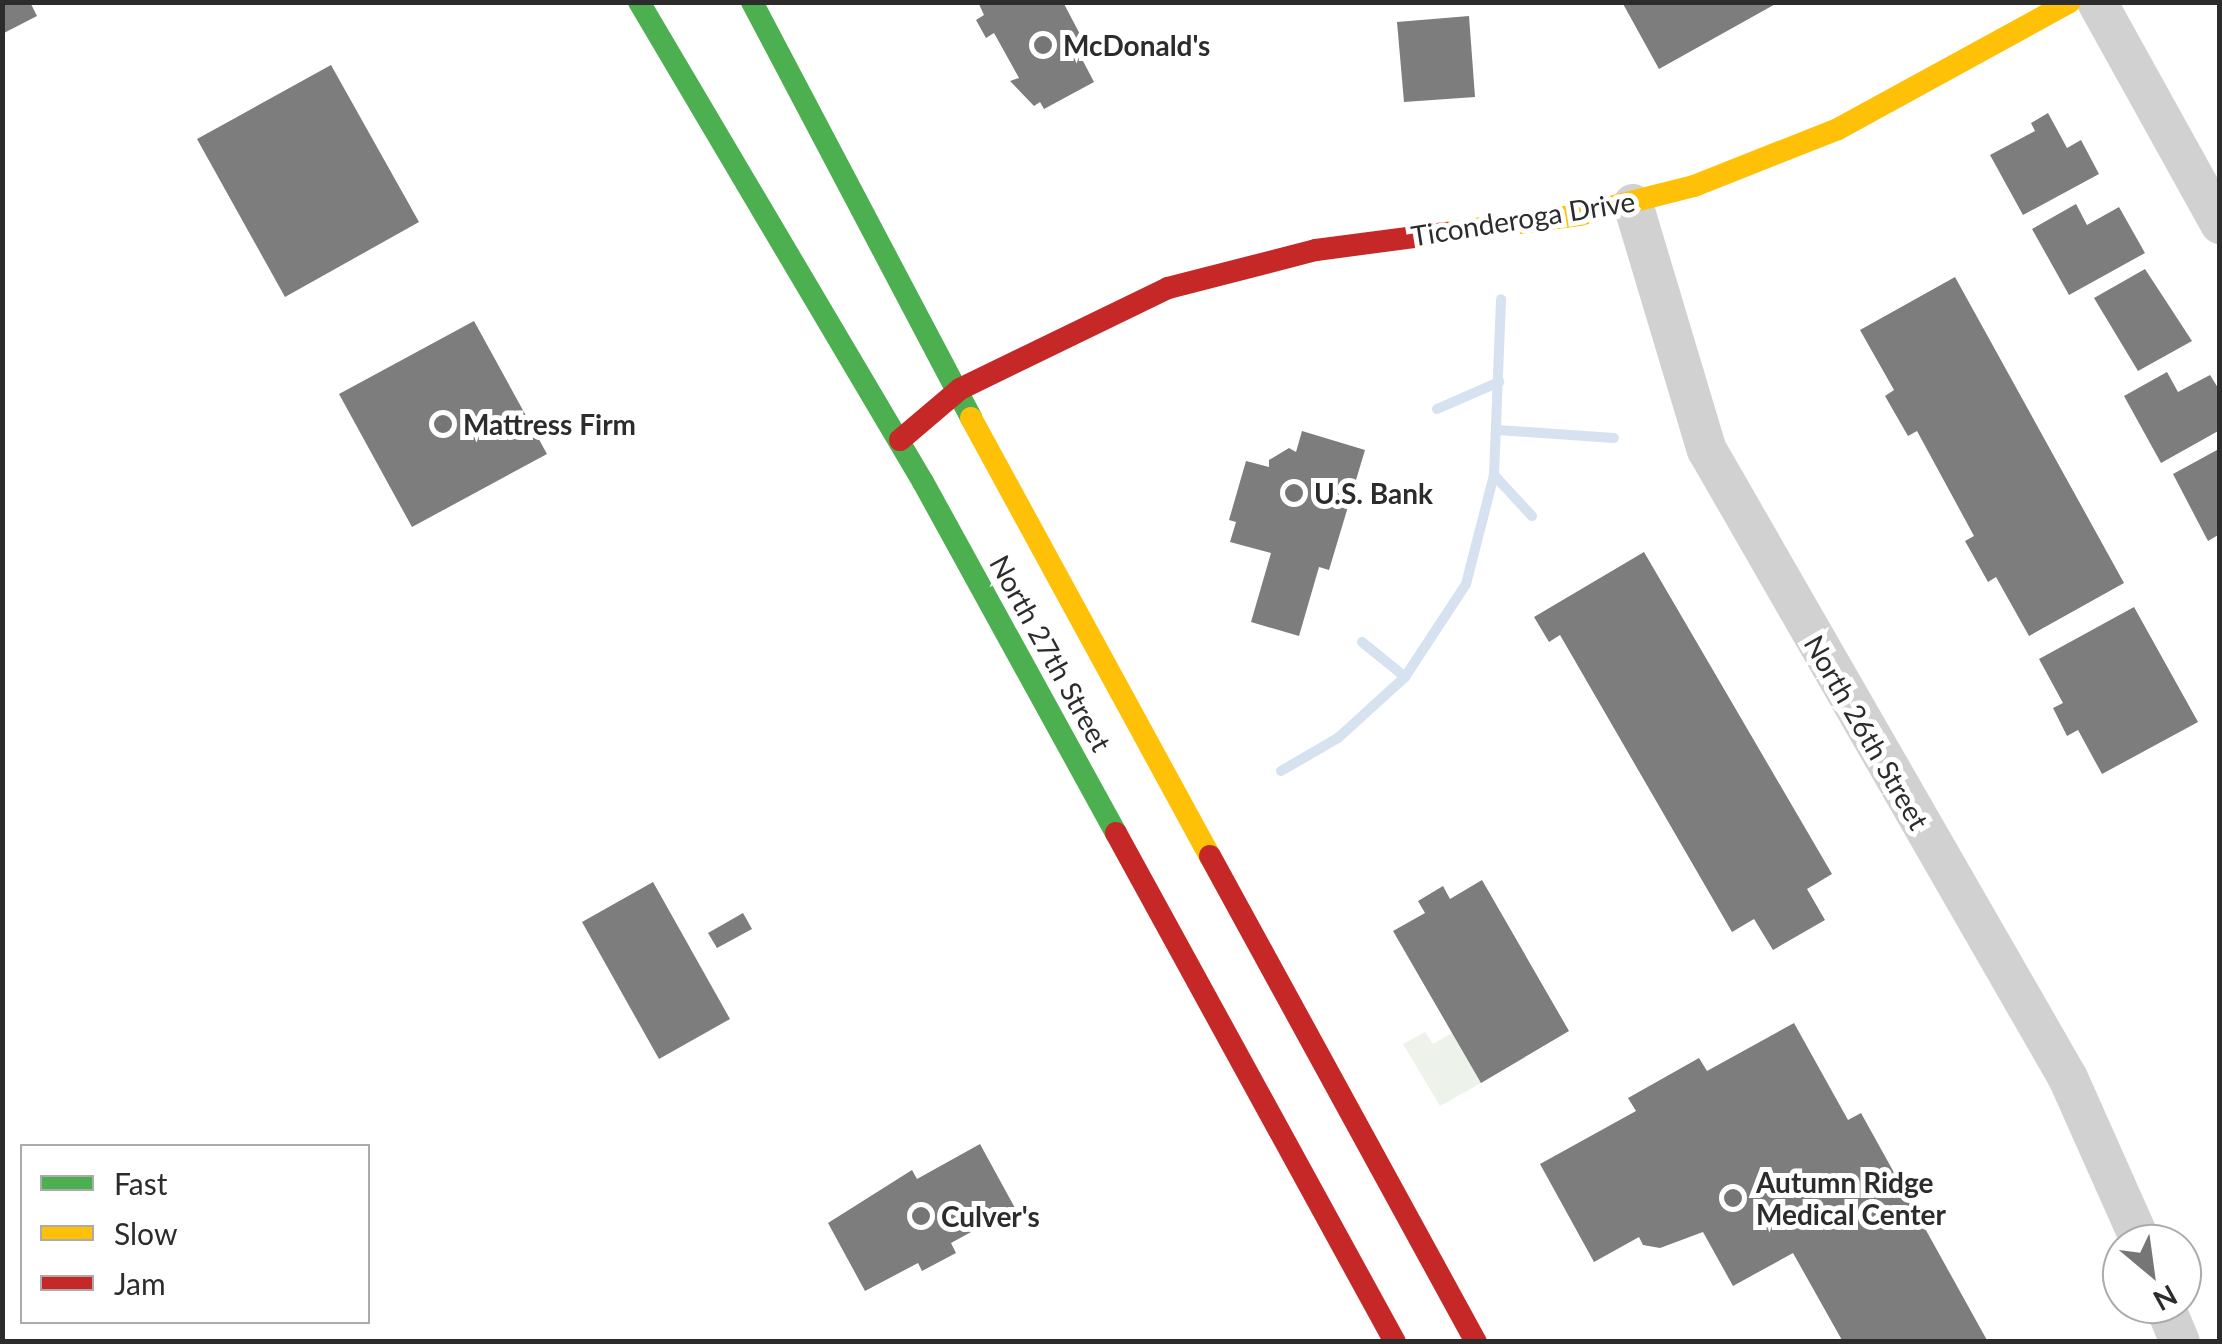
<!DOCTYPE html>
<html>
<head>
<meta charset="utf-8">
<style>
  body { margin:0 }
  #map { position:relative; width:2222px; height:1344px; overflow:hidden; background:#fff; font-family:Lato,sans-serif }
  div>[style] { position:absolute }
  .green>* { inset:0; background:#edf3ea }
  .stream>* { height:10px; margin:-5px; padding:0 5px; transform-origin:5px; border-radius:5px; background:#d6e2f0 }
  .building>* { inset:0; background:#7d7d7d }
  .street>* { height:40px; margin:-20px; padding:0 20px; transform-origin:20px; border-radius:20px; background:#d1d1d1 }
  .fast>* { height:22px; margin:-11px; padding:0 11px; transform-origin:11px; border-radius:11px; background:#4caf50 }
  .slow>* { height:22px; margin:-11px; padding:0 11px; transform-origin:11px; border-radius:11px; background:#ffc107 }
  .jam>* { height:22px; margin:-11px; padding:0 11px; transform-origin:11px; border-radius:11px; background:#c62828 }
  .dots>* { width:28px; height:28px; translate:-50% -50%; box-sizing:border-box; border:5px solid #fff; border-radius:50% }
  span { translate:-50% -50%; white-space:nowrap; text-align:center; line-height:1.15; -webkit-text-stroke:10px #fff; paint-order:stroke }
  .poi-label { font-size:28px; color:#2c2c2c; font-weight:700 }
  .left { translate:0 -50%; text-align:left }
  .street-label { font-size:28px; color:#2c2c2c }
  .frame { position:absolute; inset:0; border:5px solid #2c2c2c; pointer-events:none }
  .legend { position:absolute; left:20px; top:1144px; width:350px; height:180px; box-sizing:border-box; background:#fff; border:2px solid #ababab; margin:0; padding:12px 18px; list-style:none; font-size:30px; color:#2c2c2c }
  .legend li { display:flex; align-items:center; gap:20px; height:50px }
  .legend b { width:50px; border:2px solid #ababab }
  .north { position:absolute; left:2102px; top:1224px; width:100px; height:100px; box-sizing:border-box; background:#fff; border:2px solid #ababab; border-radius:50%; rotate:151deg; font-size:28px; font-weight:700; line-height:40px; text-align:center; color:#2c2c2c }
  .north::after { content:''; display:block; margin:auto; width:35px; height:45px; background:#767676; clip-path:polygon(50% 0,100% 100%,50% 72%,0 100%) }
</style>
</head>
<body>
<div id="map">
  <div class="green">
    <div style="clip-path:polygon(1425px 1032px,1433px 1044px,1452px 1033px,1481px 1083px,1440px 1106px,1403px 1044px)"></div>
  </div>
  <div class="stream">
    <div style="left:1437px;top:409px;width:68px;rotate:-23.5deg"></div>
    <div style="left:1498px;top:430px;width:116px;rotate:3.9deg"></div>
    <div style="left:1494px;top:475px;width:56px;rotate:47.2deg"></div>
    <div style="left:1362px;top:642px;width:55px;rotate:39.1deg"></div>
    <div style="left:1281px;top:771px;width:66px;rotate:-30.1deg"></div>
    <div style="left:1338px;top:738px;width:91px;rotate:-42.3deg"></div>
    <div style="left:1405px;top:677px;width:111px;rotate:-56.7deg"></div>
    <div style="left:1466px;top:584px;width:113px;rotate:-75.6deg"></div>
    <div style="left:1494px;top:475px;width:176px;rotate:-87.7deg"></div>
  </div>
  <div class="building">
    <div style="clip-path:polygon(2px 2px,30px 2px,37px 16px,2px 34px)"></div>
    <div style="clip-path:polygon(978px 2px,1063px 2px,1092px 57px,1083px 61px,1094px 82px,1044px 109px,1040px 102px,1034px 106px,1010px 81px,1019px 78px,994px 33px,986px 38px,976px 20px,984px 15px)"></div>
    <div style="clip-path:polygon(1622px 2px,1779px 2px,1659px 69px)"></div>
    <div style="clip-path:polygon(1469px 16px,1475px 97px,1404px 102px,1397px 22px)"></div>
    <div style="clip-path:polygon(331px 65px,419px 222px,285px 297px,197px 139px)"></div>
    <div style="clip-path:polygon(2048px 113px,2067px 148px,2081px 140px,2099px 174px,2023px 215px,1990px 155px,2035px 131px,2031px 123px)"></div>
    <div style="clip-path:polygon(2076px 204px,2087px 225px,2119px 207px,2145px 253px,2069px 295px,2032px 229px)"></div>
    <div style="clip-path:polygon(2145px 269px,2192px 341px,2138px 371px,2094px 298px)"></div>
    <div style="clip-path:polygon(1955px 277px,2124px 583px,2029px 636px,1996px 577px,1988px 582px,1965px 541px,1974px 536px,1917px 431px,1908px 436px,1885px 396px,1894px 390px,1860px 330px)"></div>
    <div style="clip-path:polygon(474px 321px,547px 454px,412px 527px,339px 394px)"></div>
    <div style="clip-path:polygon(2167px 372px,2178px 392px,2210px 375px,2220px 391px,2220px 430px,2161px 463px,2124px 396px)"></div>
    <div style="clip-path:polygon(1302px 431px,1365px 450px,1329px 570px,1319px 567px,1299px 636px,1251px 622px,1271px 553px,1230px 542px,1236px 522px,1229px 520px,1246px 461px,1269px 467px,1269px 460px,1289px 448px,1296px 452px)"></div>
    <div style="clip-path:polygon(2217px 450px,2220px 534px,2208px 541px,2173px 474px)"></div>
    <div style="clip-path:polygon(1644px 552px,1832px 874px,1807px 889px,1825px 920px,1773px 950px,1754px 919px,1732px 932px,1560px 635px,1549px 642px,1534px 617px)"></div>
    <div style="clip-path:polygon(2134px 607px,2198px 722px,2102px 774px,2078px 730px,2067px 736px,2053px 708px,2063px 703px,2039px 659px)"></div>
    <div style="clip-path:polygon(1482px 880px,1569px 1031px,1481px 1083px,1393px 931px,1425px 913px,1418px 901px,1443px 886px,1450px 899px)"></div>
    <div style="clip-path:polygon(653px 882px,730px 1019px,659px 1059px,582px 922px)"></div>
    <div style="clip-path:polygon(743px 913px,752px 929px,717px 948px,708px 933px)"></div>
    <div style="clip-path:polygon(1794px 1023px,1848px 1120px,1861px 1113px,1988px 1342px,1843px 1342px,1793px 1253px,1733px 1286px,1703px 1232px,1660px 1248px,1643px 1245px,1639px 1237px,1594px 1262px,1540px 1164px,1636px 1111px,1628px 1098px,1699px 1058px,1707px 1071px)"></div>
    <div style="clip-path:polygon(980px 1144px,1015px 1208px,951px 1243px,956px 1253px,922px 1271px,918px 1263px,865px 1291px,828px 1223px,912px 1170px,917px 1179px)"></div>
  </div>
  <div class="street">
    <div style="left:2097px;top:2px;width:254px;rotate:61deg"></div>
    <div style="left:1633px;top:204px;width:257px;rotate:73.3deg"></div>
    <div style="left:1707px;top:450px;width:724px;rotate:60.11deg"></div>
    <div style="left:2068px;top:1078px;width:182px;rotate:66deg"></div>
    <div style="left:2164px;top:1304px;width:41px;rotate:67.2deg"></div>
  </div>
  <div class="fast">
    <div style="left:639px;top:2px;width:558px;rotate:59.39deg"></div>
    <div style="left:923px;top:482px;width:401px;rotate:61.2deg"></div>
    <div style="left:752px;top:2px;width:470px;rotate:62.2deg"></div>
  </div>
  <div class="slow">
    <div style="left:1446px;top:233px;width:134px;rotate:-7.7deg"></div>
    <div style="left:1579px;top:215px;width:119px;rotate:-14.2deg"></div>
    <div style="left:1694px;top:186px;width:155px;rotate:-21.6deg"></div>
    <div style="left:1838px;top:129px;width:264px;rotate:-28.7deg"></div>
    <div style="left:971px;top:418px;width:499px;rotate:61.4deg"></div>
  </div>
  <div class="jam">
    <div style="left:900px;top:440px;width:79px;rotate:-40.4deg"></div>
    <div style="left:960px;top:389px;width:231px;rotate:-25.9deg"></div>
    <div style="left:1168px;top:288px;width:153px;rotate:-14.4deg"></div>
    <div style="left:1316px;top:250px;width:131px;rotate:-7.5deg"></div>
    <div style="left:1116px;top:833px;width:580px;rotate:61.27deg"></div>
    <div style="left:1210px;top:856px;width:554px;rotate:61.31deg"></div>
  </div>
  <div class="dots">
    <div style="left:1043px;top:45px;background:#767676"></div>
    <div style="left:443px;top:424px;background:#767676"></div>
    <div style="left:1294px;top:493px;background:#767676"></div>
    <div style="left:1733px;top:1198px;background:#767676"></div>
    <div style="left:921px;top:1216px;background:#767676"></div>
  </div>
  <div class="poi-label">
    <span class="left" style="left:1063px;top:45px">McDonald's</span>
    <span class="left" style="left:463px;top:424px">Mattress Firm</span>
    <span class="left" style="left:1314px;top:493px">U.S. Bank</span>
    <span class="left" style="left:1756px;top:1198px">Autumn Ridge<br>Medical Center</span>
    <span class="left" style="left:941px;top:1216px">Culver's</span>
  </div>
  <div class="street-label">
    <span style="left:1523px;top:218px;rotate:-9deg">Ticonderoga Drive</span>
    <span style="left:1051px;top:653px;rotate:61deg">North 27th Street</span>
    <span style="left:1867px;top:732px;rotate:60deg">North 26th Street</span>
  </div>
  <div class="frame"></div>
  <ul class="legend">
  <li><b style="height:12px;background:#4caf50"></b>Fast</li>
  <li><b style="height:12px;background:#ffc107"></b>Slow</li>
  <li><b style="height:12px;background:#c62828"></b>Jam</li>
  </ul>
  <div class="north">N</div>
</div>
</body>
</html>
